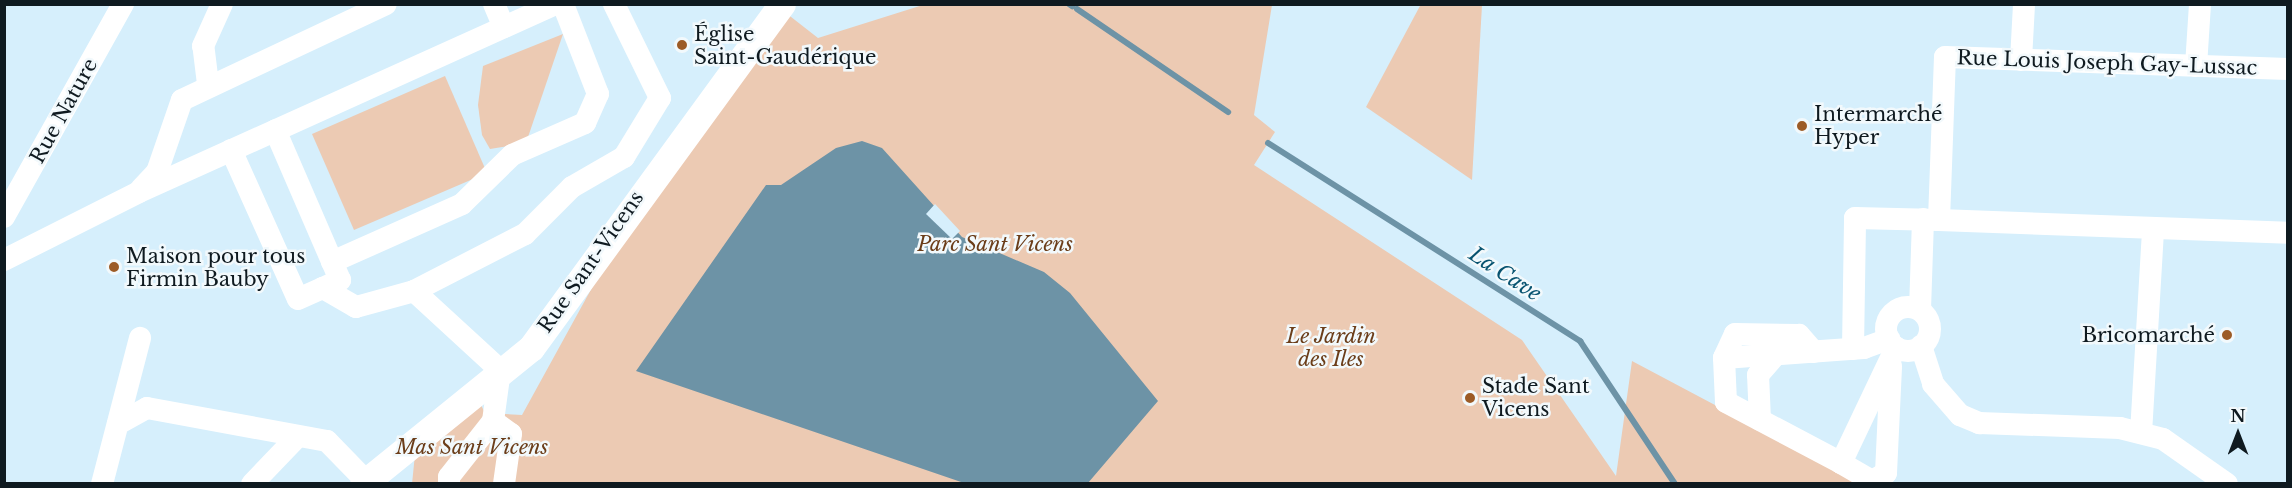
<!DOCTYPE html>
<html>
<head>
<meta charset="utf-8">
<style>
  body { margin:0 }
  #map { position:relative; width:2292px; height:488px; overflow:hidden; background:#d6effc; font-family:"Libre Baskerville",serif }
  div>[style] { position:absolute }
  .green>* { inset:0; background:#eccab3 }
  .water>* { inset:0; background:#6d93a6 }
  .pier>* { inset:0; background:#d6effc }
  .stream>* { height:6px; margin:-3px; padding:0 3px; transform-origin:3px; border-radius:3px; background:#6d93a6 }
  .minor>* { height:22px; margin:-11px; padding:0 11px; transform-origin:11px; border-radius:11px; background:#fff }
  .minor>.ring { margin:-11px; padding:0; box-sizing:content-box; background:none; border:22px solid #fff; border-radius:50% }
  .major>* { height:27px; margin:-13.5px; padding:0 13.5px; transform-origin:13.5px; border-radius:13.5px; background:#fff }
  .dots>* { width:16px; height:16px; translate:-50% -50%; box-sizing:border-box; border:3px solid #f2f9fc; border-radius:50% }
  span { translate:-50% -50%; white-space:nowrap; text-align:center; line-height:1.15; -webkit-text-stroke:5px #f2f9fc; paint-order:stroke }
  .poi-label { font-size:20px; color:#0f1a20 }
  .left { translate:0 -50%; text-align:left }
  .right { translate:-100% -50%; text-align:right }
  .street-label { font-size:20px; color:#0f1a20 }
  .park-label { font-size:20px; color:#6b3d19; font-style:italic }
  .water-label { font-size:21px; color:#075370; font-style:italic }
  .frame { position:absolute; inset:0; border:6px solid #0f1a20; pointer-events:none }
  .north { position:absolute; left:2208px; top:404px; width:60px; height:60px; -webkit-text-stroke:4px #f2f9fc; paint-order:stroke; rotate:0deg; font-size:16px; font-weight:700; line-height:24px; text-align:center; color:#0f1a20 }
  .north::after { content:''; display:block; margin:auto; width:21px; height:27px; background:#0f1a20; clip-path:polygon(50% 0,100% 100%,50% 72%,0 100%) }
</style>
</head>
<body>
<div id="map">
  <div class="green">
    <div style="clip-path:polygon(926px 4px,1272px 5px,1254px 115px,1275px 132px,1254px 165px,1522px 340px,1616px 476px,1632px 361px,1862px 483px,412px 484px,415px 454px,481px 405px,485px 413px,522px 415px,605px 264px,786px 13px,818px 38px)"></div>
    <div style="clip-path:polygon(1421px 4px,1482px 5px,1472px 180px,1366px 107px)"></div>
    <div style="clip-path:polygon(563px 34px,526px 143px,490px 149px,482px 135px,478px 105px,483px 66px)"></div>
    <div style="clip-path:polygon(445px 76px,487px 173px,354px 230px,312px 134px)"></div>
  </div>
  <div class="water">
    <div style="clip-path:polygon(862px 141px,882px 148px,962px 237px,1044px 272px,1070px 293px,1158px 401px,1088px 483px,964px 483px,636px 371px,766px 185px,781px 185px,836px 148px)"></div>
  </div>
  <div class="pier">
    <div style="clip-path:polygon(935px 204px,960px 231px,952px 239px,926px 214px)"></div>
  </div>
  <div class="stream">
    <div style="left:1069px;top:4px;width:4px;rotate:34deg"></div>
    <div style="left:1077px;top:9px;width:183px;rotate:34.3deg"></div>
    <div style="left:1268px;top:143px;width:370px;rotate:32.4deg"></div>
    <div style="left:1580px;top:341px;width:172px;rotate:56.4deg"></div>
  </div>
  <div class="minor">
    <div style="left:494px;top:4px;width:25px;rotate:67deg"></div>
    <div style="left:2021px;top:60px;width:56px;rotate:-86.9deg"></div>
    <div style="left:2196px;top:66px;width:62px;rotate:-86.3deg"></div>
    <div style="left:208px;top:84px;width:38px;rotate:-97deg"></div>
    <div style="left:203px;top:46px;width:46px;rotate:-65.7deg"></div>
    <div style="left:231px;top:150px;width:163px;rotate:65.8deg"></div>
    <div style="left:298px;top:299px;width:27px;rotate:-24deg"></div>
    <div style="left:323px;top:288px;width:19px;rotate:-25deg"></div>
    <div style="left:340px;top:280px;width:163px;rotate:-113.4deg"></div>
    <div style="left:141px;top:189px;width:23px;rotate:-47deg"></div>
    <div style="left:157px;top:172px;width:76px;rotate:-70.9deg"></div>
    <div style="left:182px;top:100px;width:225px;rotate:-25.2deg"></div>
    <div style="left:4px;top:217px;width:244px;rotate:-60.8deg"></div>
    <div style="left:1939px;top:220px;width:349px;rotate:2.1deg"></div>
    <div style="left:4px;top:260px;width:151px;rotate:-26.7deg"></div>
    <div style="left:139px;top:192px;width:457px;rotate:-24.3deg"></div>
    <div style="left:332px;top:262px;width:142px;rotate:-24deg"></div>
    <div style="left:462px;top:204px;width:70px;rotate:-44.4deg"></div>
    <div style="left:512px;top:155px;width:80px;rotate:-23.7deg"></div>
    <div style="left:585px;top:123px;width:32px;rotate:-66deg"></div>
    <div style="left:598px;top:94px;width:97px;rotate:-111.3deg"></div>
    <div style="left:323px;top:288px;width:38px;rotate:30deg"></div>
    <div style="left:356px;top:307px;width:60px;rotate:-15.4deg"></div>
    <div style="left:414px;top:291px;width:125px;rotate:-27.2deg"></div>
    <div style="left:525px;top:234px;width:66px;rotate:-45deg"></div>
    <div style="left:572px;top:187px;width:60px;rotate:-30deg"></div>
    <div style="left:624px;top:157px;width:69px;rotate:-58.6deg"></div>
    <div style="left:660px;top:98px;width:105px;rotate:-116.1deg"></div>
    <div style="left:414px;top:291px;width:117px;rotate:42.6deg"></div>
    <div style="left:500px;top:370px;width:51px;rotate:97.8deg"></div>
    <div style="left:493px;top:421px;width:71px;rotate:128.2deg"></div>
    <div style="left:449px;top:477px;width:7px;rotate:90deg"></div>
    <div class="ring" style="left:1886px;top:307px;width:22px;height:22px"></div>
    <div style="left:1920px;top:310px;width:91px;rotate:-88.1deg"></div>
    <div style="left:1921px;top:346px;width:40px;rotate:72deg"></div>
    <div style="left:1933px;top:384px;width:41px;rotate:48.9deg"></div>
    <div style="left:1960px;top:415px;width:21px;rotate:23deg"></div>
    <div style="left:1979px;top:423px;width:141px;rotate:2deg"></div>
    <div style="left:2120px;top:428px;width:44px;rotate:14.3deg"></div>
    <div style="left:2163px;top:439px;width:78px;rotate:35.1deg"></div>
    <div style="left:1853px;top:349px;width:131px;rotate:-89.1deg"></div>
    <div style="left:1855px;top:218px;width:84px;rotate:1.4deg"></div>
    <div style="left:1939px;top:220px;width:163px;rotate:-87.9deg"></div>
    <div style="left:1945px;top:57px;width:343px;rotate:2deg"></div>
    <div style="left:1814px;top:352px;width:23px;rotate:-131deg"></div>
    <div style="left:1799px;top:335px;width:64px;rotate:-179.1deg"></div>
    <div style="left:1735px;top:334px;width:26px;rotate:115deg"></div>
    <div style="left:1724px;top:358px;width:44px;rotate:87.4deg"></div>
    <div style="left:1726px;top:402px;width:130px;rotate:27.9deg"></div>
    <div style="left:1841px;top:463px;width:128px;rotate:-64.6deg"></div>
    <div style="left:1724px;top:358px;width:140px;rotate:-4.1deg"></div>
    <div style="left:1864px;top:348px;width:27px;rotate:-20deg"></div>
    <div style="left:1760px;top:420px;width:45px;rotate:-92.5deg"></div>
    <div style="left:1758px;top:375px;width:28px;rotate:-49deg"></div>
    <div style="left:493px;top:421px;width:22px;rotate:36deg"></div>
    <div style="left:511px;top:434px;width:50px;rotate:98deg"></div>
    <div style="left:118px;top:424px;width:33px;rotate:-29deg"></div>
    <div style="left:147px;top:408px;width:183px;rotate:10.4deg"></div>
    <div style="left:327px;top:441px;width:56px;rotate:45.7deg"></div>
    <div style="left:2141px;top:433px;width:205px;rotate:-86.6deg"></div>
    <div style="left:1841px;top:463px;width:36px;rotate:30deg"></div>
    <div style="left:1872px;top:481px;width:16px;rotate:-30deg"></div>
    <div style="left:1886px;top:473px;width:107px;rotate:-87.3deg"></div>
    <div style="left:102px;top:484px;width:151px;rotate:-75.4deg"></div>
    <div style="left:252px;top:484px;width:66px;rotate:-46.2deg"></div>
  </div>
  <div class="major">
    <div style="left:363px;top:484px;width:216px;rotate:-39deg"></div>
    <div style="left:531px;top:348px;width:426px;rotate:-53.9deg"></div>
  </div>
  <div class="dots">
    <div style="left:682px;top:45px;background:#9c5b26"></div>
    <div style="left:1802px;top:126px;background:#9c5b26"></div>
    <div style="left:114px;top:267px;background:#9c5b26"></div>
    <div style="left:2227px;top:335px;background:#9c5b26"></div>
    <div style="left:1470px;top:398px;background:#9c5b26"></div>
  </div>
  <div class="poi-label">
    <span class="left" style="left:694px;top:46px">Église<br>Saint-Gaudérique</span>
    <span class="left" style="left:1814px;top:126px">Intermarché<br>Hyper</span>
    <span class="left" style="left:126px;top:268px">Maison pour tous<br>Firmin Bauby</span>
    <span class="right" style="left:2215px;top:335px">Bricomarché</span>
    <span class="left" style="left:1482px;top:398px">Stade Sant<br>Vicens</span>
  </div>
  <div class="street-label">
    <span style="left:2107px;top:63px;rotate:2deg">Rue Louis Joseph Gay-Lussac</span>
    <span style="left:64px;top:111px;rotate:-61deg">Rue Nature</span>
    <span style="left:591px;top:262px;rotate:-55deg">Rue Sant-Vicens</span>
  </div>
  <div class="park-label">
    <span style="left:995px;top:244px">Parc Sant Vicens</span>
    <span style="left:1331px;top:348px">Le Jardin<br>des Iles</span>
    <span style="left:472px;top:447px">Mas Sant Vicens</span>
  </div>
  <div class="water-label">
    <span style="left:1505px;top:274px;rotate:33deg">La Cave</span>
  </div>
  <div class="frame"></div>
  <div class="north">N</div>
</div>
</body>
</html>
